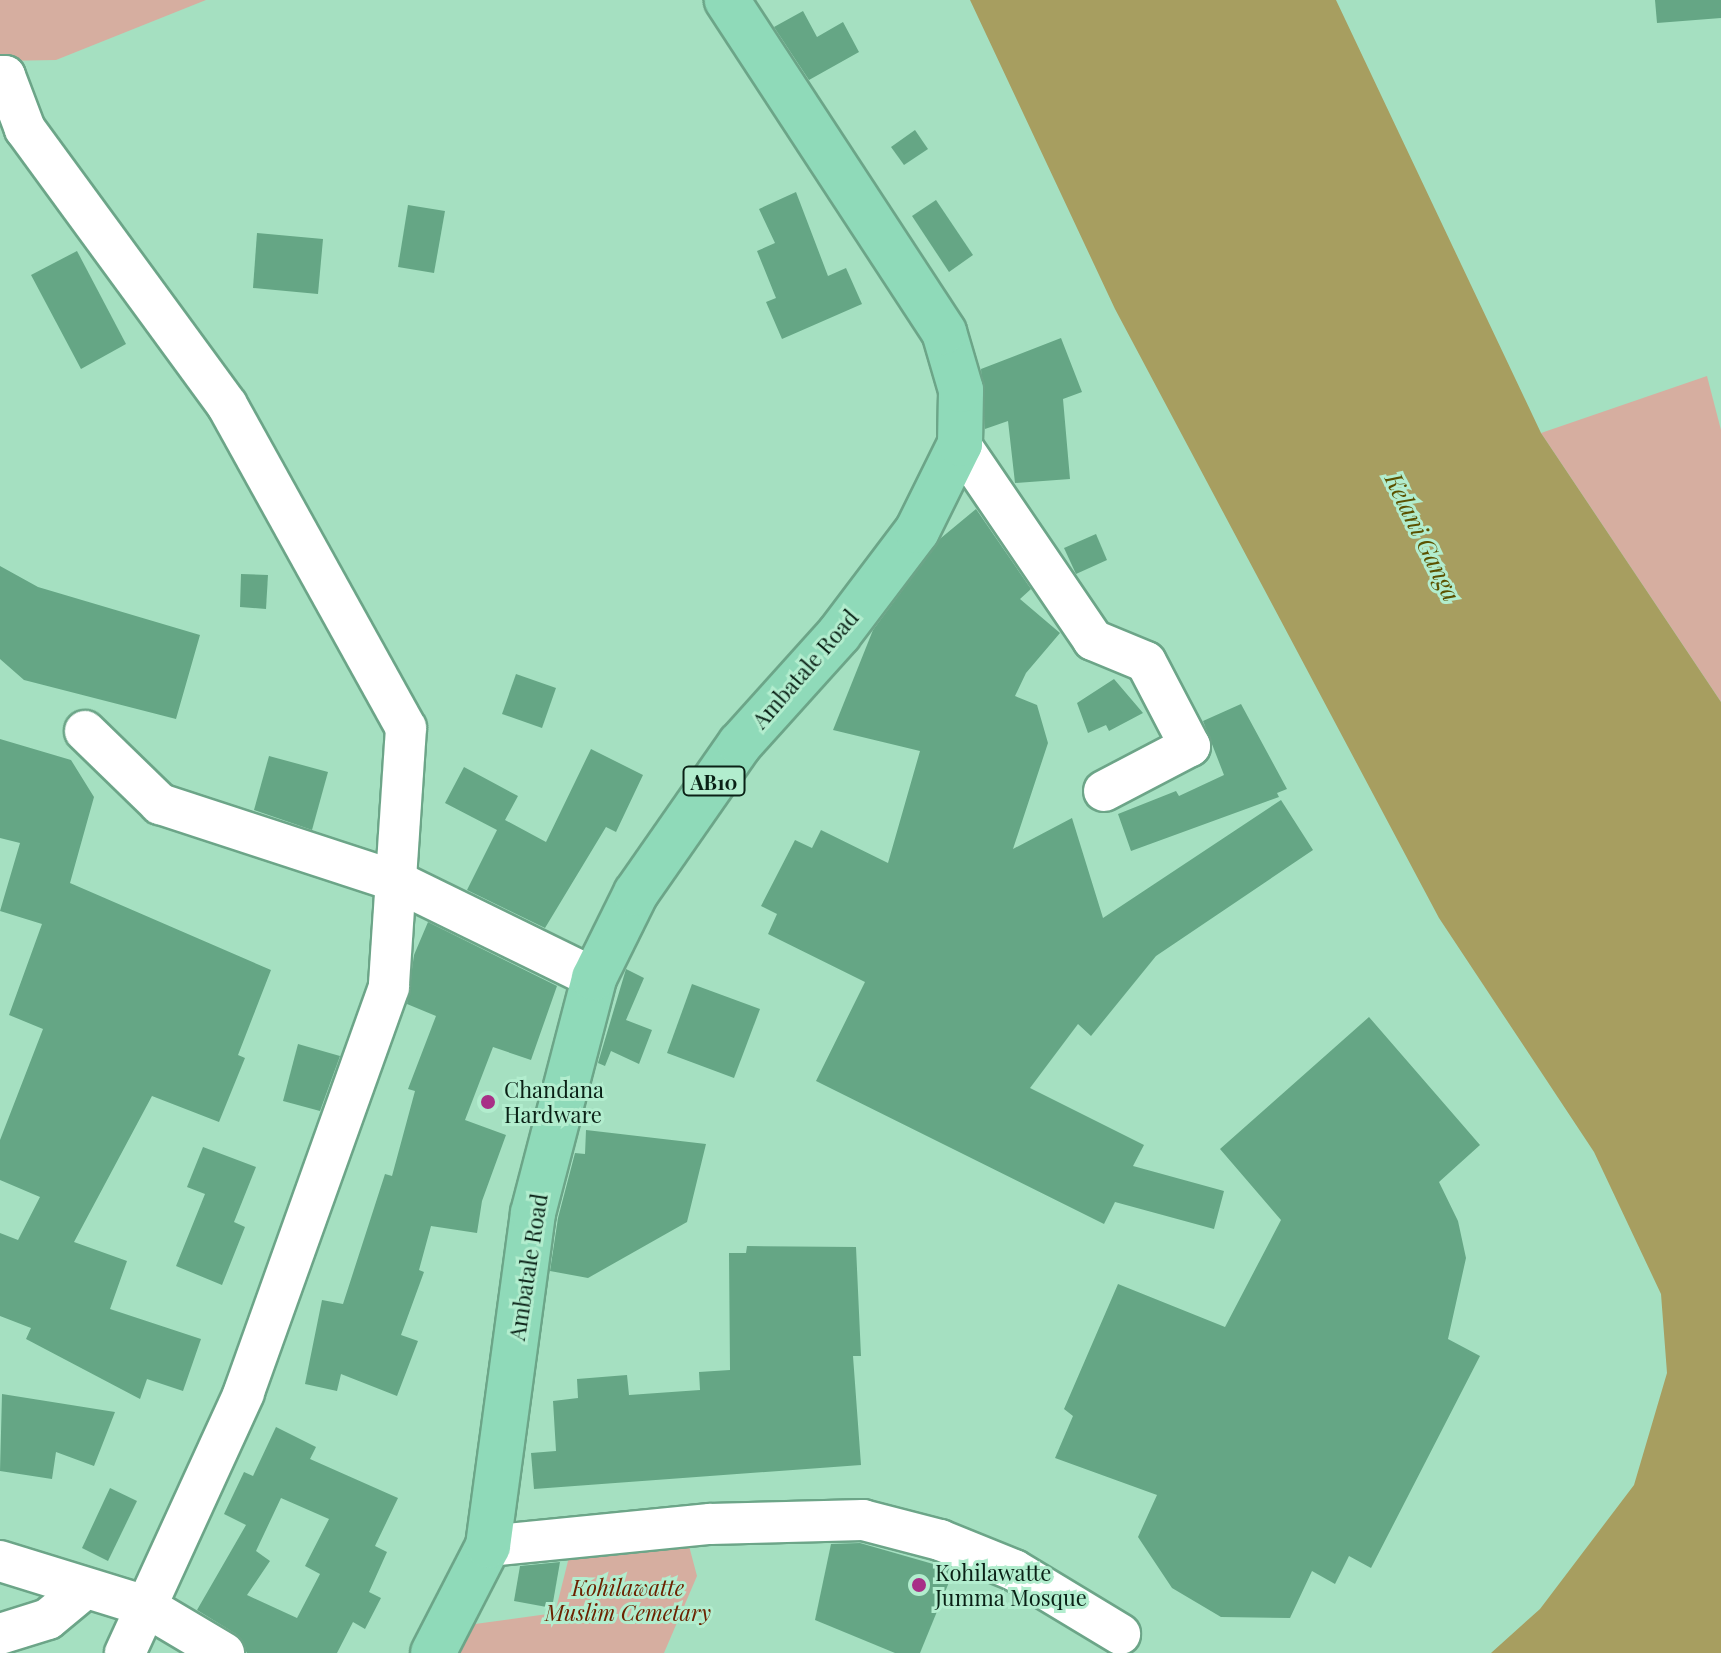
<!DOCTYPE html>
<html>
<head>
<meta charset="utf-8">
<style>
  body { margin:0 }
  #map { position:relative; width:1721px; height:1653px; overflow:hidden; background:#a5e0c1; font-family:"Playfair Display",serif }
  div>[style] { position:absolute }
  .green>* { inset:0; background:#d6aea0 }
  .water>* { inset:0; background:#a79e60 }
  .building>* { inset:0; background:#65a685 }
  .roads { filter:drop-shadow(2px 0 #6ca588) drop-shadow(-2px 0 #6ca588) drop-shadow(0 2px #6ca588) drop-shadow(0 -2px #6ca588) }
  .minor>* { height:40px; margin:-20px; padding:0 20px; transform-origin:20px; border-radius:20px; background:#fff }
  .major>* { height:44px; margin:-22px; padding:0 22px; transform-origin:22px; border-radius:22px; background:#8fdab9 }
  .dots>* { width:22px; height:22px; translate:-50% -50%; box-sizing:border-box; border:4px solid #b2edce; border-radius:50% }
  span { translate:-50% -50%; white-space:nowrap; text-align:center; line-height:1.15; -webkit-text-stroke:6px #b2edce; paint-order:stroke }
  .shield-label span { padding:2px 6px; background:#b2edce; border:2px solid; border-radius:6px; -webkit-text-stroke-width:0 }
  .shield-label { font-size:20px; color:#0a2116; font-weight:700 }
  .street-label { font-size:22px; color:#0a2116 }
  .poi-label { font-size:22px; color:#0a2116 }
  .left { translate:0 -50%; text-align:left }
  .park-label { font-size:22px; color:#6c2200; font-style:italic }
  .water-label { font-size:24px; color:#5b5100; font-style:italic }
</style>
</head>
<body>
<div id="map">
  <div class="green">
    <div style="clip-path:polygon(0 0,206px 0,56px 60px,0 61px)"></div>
    <div style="clip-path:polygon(1707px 376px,1721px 430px,1721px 702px,1541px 433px)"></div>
    <div style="clip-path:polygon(688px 1542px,697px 1576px,664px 1653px,459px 1653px,475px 1624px,555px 1613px,570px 1553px)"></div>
  </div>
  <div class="water">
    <div style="clip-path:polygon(970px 0,1336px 0,1541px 433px,1721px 702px,1721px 1653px,1491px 1653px,1540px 1609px,1634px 1485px,1667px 1373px,1661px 1294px,1594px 1152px,1439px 918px,1115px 309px)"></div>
  </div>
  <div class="building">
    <div style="clip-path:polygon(1655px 0,1721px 0,1721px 18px,1657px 23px)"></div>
    <div style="clip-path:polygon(803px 11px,817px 37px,843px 22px,859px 52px,809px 80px,774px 27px)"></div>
    <div style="clip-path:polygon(915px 130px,928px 149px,904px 165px,891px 147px)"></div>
    <div style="clip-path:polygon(796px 192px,828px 276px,846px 268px,862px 304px,782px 339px,766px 302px,776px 298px,757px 251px,775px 243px,759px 209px)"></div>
    <div style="clip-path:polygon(936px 200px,973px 255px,949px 272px,912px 216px)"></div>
    <div style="clip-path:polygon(408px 205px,445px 211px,434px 273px,398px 267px)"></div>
    <div style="clip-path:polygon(257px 233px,323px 239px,318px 294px,253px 288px)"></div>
    <div style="clip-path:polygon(77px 251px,126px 344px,81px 369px,31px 275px)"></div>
    <div style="clip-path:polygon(1061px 338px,1082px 392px,1063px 399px,1070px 479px,1015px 483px,1008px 421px,985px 429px,981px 369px)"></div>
    <div style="clip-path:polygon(976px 509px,1031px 589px,1020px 599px,1060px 633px,1026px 673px,1015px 696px,1037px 705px,1048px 743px,1013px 849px,1072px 818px,1103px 918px,1281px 800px,1313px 850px,1156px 956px,1091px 1036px,1078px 1024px,1030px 1088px,1144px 1145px,1133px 1166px,1224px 1191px,1214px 1229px,1115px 1202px,1104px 1224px,816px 1081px,865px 982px,768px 934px,777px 914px,761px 906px,795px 840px,812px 848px,821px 830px,888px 863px,920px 751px,833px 730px,873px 630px,941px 538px)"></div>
    <div style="clip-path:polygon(1096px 534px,1107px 560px,1076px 574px,1064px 548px)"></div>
    <div style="clip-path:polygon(0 566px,38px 587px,200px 635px,176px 719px,24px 680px,0 659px)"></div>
    <div style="clip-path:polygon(241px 574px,268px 575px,266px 609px,240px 607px)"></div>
    <div style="clip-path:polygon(516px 674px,556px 688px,542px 728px,502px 714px)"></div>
    <div style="clip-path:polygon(1114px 679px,1143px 713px,1109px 731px,1106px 725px,1088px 733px,1077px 703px)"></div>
    <div style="clip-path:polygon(1241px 704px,1287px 789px,1277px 793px,1279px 797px,1131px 851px,1118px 814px,1176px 791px,1179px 796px,1224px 775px,1203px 721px)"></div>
    <div style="clip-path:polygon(0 739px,71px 760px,94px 797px,70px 883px,271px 970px,238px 1055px,245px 1058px,219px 1122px,152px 1096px,74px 1242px,127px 1261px,110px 1309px,201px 1339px,183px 1391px,147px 1379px,140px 1399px,26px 1339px,31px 1328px,0 1316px,0 1233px,18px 1240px,40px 1197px,0 1180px,0 1140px,43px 1029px,9px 1015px,42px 924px,0 911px,20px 843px,0 838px)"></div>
    <div style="clip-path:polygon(591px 749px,643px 775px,616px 832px,606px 827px,545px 928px,467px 890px,497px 830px,445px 803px,464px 767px,518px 796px,505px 820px,546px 842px)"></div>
    <div style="clip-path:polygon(269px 756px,328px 772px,312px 830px,254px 810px)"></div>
    <div style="clip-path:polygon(428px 922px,557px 986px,531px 1060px,493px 1047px,465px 1120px,506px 1135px,482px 1201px,477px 1233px,431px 1226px,419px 1270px,424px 1272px,401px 1335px,418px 1341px,397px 1396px,341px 1374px,337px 1391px,305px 1384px,322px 1300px,343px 1304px,385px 1174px,392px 1176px,415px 1091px,408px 1089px,436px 1016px,407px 1004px,414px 955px)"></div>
    <div style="clip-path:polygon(626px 969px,644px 978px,626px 1020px,652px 1030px,639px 1064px,611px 1051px,605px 1066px,598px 1063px)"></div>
    <div style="clip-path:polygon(692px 984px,760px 1009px,734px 1078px,667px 1053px)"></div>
    <div style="clip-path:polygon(1369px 1017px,1480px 1145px,1439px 1182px,1458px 1221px,1466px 1258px,1448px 1339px,1480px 1356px,1371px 1568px,1349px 1556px,1335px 1584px,1312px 1571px,1290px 1618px,1221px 1617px,1172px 1588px,1138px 1537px,1157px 1495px,1055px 1458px,1073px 1416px,1064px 1409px,1118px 1284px,1225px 1327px,1281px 1220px,1220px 1149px)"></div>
    <div style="clip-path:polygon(298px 1044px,340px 1056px,320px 1111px,283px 1101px)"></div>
    <div style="clip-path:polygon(586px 1130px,706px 1144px,687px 1222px,588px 1278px,550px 1271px,558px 1218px,575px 1153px,585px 1154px)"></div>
    <div style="clip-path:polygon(203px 1147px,256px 1167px,234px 1222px,245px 1227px,222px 1285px,176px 1266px,205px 1194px,187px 1187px)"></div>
    <div style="clip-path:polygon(747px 1246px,856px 1247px,861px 1356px,853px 1356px,861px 1465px,534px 1489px,531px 1453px,556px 1451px,553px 1401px,578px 1398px,577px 1379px,627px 1375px,629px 1395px,700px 1390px,699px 1372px,730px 1370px,729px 1253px,746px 1253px)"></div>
    <div style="clip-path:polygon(2px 1394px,115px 1412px,94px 1466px,56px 1452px,52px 1479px,0 1471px)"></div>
    <div style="clip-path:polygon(evenodd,276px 1427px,316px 1447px,310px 1459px,398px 1498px,375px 1546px,387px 1552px,369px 1592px,381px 1598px,365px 1629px,353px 1622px,337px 1653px,247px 1653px,236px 1634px,197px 1610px,246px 1525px,224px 1514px,244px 1472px,253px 1476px,276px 1427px,281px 1498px,329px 1519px,305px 1566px,320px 1574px,297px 1618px,247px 1595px,270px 1561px,256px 1551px,281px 1498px)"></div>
    <div style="clip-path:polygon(110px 1488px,137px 1501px,108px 1561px,82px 1548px)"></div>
    <div style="clip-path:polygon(860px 1543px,954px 1570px,920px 1653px,895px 1653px,815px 1620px,831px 1544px)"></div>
    <div style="clip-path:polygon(560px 1562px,552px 1608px,514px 1601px,520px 1566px)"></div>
  </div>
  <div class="roads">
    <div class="minor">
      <div style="left:0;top:76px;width:5px"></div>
      <div style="left:5px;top:76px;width:57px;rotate:69.3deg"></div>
      <div style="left:25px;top:129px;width:342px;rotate:53.8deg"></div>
      <div style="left:227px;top:405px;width:369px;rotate:61deg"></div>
      <div style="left:406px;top:728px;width:260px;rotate:93.8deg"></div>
      <div style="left:389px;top:987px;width:431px;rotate:109.7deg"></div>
      <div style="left:244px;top:1393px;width:286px;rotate:114.6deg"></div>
      <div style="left:960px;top:444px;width:237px;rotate:55.8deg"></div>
      <div style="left:1093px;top:640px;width:57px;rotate:22.5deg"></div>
      <div style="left:1146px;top:662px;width:95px;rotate:62.4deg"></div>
      <div style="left:1190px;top:746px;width:97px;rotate:152.4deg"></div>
      <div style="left:85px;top:731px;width:105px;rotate:44.2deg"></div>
      <div style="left:160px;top:804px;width:248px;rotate:18.1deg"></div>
      <div style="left:396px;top:881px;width:220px;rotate:26.1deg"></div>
      <div style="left:488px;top:1546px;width:223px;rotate:-5.7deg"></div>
      <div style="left:710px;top:1524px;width:153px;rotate:-1.5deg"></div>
      <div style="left:863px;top:1520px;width:80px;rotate:14.6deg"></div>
      <div style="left:940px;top:1540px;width:80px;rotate:22.1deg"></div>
      <div style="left:1014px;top:1570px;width:124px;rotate:31.1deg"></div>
      <div style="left:0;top:1561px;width:152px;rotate:17.2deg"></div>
      <div style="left:145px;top:1606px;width:92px;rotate:30.7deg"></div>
      <div style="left:0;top:1634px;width:50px;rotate:-17.4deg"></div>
      <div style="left:48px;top:1619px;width:45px;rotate:-39.6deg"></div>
    </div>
    <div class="major">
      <div style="left:433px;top:1653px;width:120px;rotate:-62.8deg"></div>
      <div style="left:488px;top:1546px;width:336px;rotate:-82.3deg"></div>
      <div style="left:533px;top:1213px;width:243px;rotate:-75.4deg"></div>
      <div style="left:594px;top:978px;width:95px;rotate:-63.7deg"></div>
      <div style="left:636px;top:893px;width:182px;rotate:-55.1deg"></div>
      <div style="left:740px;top:744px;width:148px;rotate:-48deg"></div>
      <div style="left:839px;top:634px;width:129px;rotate:-52.9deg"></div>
      <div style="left:917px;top:531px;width:97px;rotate:-63.7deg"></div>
      <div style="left:960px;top:444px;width:54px;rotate:-88.9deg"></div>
      <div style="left:961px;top:390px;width:60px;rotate:-106.3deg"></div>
      <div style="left:944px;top:332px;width:397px;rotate:-123.2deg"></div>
    </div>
  </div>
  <div class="dots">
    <div style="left:488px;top:1102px;background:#a83087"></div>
    <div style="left:919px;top:1585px;background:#a83087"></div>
  </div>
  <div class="shield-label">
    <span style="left:714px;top:781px">AB10</span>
  </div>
  <div class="street-label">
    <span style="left:805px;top:669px;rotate:-49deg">Ambatale Road</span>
    <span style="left:528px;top:1267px;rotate:-81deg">Ambatale Road</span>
  </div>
  <div class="poi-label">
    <span class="left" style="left:504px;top:1102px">Chandana<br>Hardware</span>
    <span class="left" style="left:935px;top:1585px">Kohilawatte<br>Jumma Mosque</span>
  </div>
  <div class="park-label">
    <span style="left:628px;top:1600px">Kohilawatte<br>Muslim Cemetary</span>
  </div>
  <div class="water-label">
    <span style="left:1423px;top:537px;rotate:64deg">Kelani Ganga</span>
  </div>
</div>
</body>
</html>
